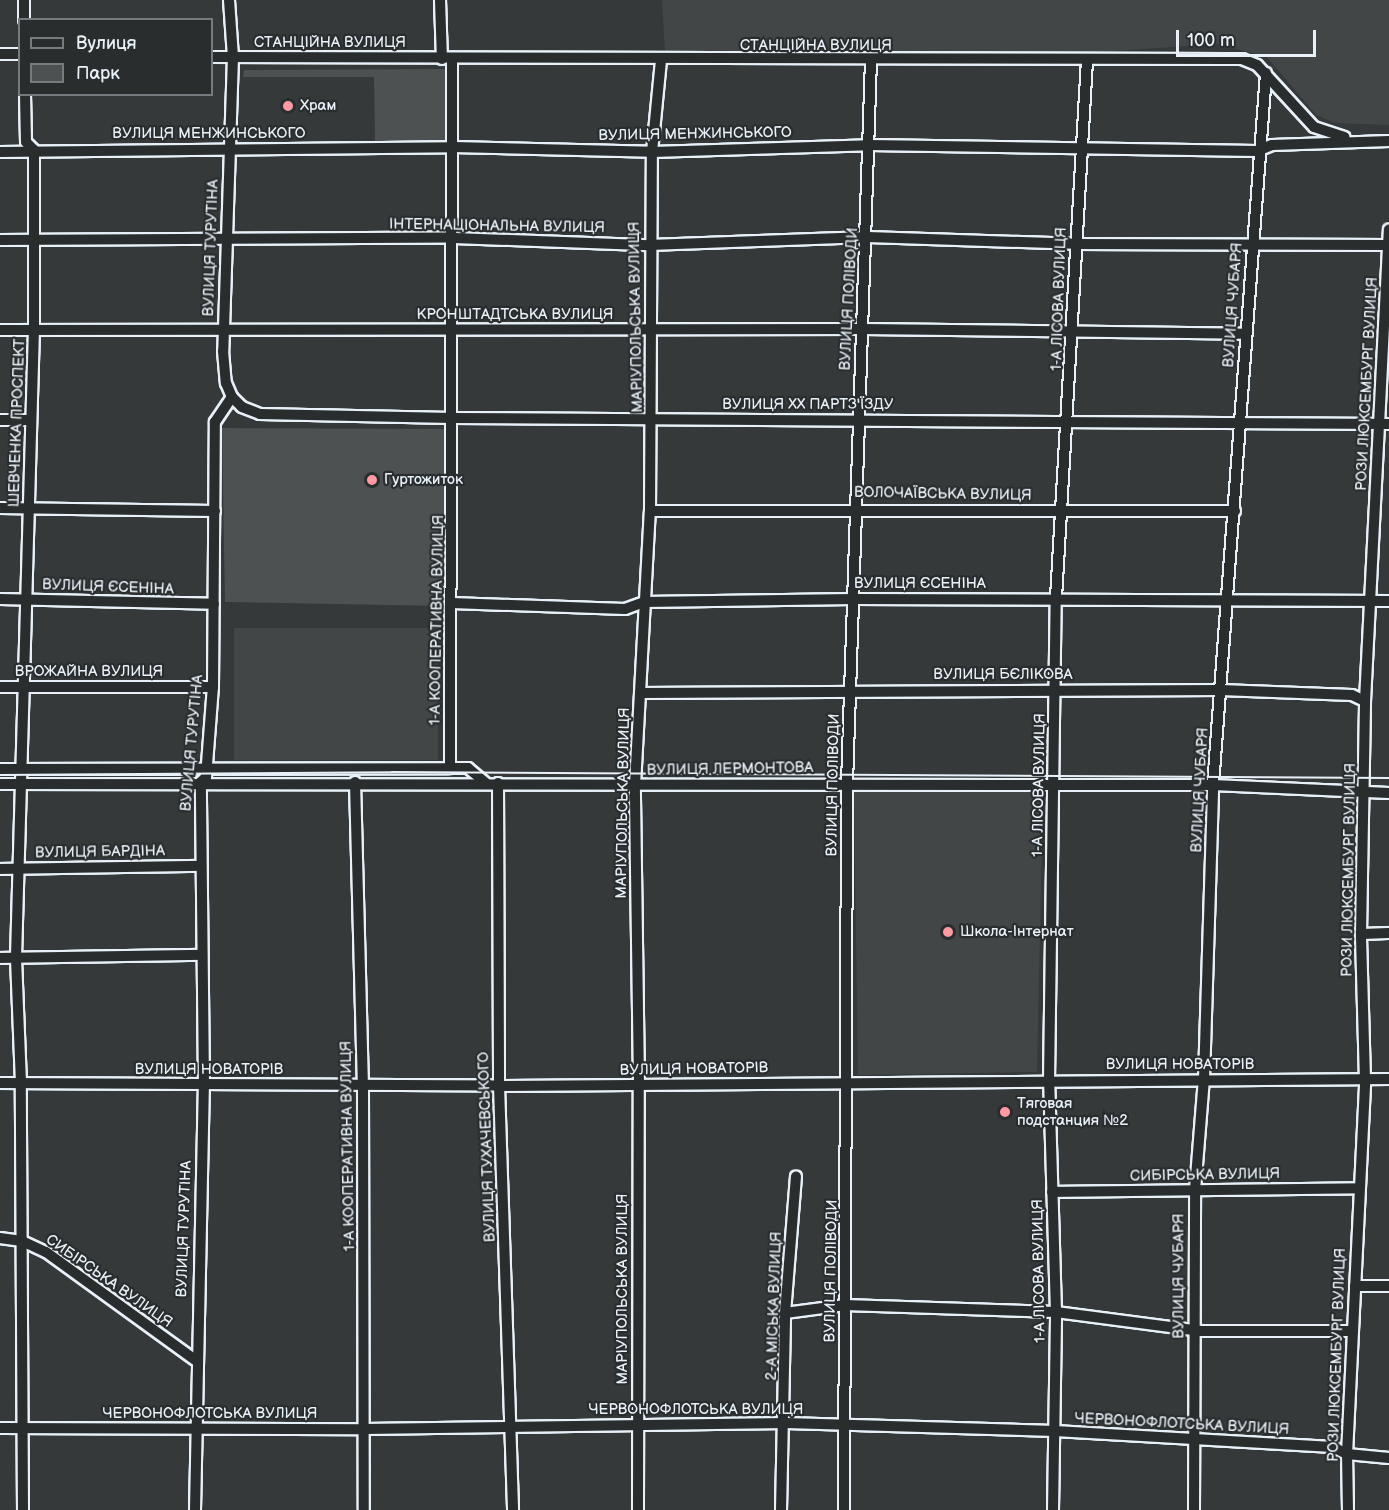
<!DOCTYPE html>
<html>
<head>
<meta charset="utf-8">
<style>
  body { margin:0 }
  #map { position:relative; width:1389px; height:1510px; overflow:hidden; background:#35393a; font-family:"Balsamiq Sans",sans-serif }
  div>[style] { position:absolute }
  .built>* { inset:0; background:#424647 }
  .green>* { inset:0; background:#4d5152 }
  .roads { filter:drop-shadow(2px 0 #e8f1f8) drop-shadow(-2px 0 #e8f1f8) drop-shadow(0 2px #e8f1f8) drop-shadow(0 -2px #e8f1f8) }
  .minor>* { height:10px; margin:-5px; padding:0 5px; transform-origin:5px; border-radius:5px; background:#2a2d2e }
  .tram>* { height:1.5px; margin:-0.75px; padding:0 0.75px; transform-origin:0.75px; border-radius:0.75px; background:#e8f1f8 }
  .dots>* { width:16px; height:16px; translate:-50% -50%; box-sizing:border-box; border:3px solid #2a2d2e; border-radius:50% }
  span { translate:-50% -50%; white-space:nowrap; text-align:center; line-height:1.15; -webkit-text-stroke:4.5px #2a2d2e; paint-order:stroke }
  .street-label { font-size:15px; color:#e8f1f8 }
  .poi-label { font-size:15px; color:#e8f1f8 }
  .left { translate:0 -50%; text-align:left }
  .legend { position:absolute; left:18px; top:18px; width:195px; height:78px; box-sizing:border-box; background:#2a2d2e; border:2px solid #767b7f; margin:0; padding:8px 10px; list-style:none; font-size:18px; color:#e8f1f8 }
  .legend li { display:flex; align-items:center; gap:12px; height:30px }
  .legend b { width:30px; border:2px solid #767b7f }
  .scale { position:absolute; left:1176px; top:30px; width:140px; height:27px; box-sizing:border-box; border:3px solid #e8f1f8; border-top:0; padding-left:8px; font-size:18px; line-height:21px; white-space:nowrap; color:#e8f1f8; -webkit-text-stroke:4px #2a2d2e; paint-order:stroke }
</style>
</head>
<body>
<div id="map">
  <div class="built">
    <div style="clip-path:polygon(662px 0,1389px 0,1389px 125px,1335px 123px,1316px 115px,1267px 57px,1218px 44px,1083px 53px,665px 52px)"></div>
    <div style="clip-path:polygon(234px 628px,438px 628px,438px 760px,234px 760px)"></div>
    <div style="clip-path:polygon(1043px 791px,1037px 1072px,858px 1075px,854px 792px)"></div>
  </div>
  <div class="green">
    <div style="clip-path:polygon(446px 69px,447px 142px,375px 142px,374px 77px,243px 77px,244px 70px)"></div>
    <div style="clip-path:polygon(222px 428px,444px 429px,445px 606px,225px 602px)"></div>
  </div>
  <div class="roads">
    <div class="minor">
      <div style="left:229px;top:0;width:57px;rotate:86deg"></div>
      <div style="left:233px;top:57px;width:294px;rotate:91.9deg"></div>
      <div style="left:223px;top:351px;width:32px;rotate:85deg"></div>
      <div style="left:226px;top:383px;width:15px;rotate:67deg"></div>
      <div style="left:232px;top:397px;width:14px;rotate:45deg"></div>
      <div style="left:242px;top:407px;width:19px;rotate:21deg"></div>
      <div style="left:260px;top:414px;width:192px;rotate:1.2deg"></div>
      <div style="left:452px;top:418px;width:937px;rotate:0.37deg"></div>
      <div style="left:440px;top:0;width:59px;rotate:88.1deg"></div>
      <div style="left:24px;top:20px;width:20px;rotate:-90deg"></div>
      <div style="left:0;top:54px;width:20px"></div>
      <div style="left:212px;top:57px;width:1030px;rotate:0.11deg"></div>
      <div style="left:1242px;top:59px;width:16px;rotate:22deg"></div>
      <div style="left:1257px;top:65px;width:84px;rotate:47.4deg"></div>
      <div style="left:1314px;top:127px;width:32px;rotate:18deg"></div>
      <div style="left:452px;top:59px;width:709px;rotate:90.16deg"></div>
      <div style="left:450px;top:768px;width:18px"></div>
      <div style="left:468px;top:768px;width:23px;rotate:40deg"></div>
      <div style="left:0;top:152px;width:453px;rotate:-0.6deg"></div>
      <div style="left:453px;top:147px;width:199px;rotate:1.4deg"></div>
      <div style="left:652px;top:152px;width:217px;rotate:-1.8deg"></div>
      <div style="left:869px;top:145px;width:388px;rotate:0.9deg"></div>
      <div style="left:1257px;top:151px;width:16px;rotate:-22deg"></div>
      <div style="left:1272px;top:145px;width:117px;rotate:-2deg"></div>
      <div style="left:0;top:240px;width:454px;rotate:-0.3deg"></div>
      <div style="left:454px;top:238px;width:195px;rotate:2.1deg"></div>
      <div style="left:649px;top:245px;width:219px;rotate:-2.1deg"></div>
      <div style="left:868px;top:237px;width:207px;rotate:1.9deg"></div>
      <div style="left:1075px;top:244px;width:314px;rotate:0.2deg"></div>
      <div style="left:0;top:330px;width:863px;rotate:-0.07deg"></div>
      <div style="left:863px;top:329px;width:383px;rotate:0.7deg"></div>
      <div style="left:0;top:420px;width:31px"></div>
      <div style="left:0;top:508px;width:215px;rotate:0.8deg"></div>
      <div style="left:650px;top:511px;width:585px"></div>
      <div style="left:0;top:599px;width:214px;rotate:1.3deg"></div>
      <div style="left:452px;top:603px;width:173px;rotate:2deg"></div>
      <div style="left:625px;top:609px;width:20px;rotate:-20deg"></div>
      <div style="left:644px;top:602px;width:209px;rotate:-0.8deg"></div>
      <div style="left:853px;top:599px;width:536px;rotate:0.21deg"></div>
      <div style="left:0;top:687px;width:213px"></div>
      <div style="left:640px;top:693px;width:581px;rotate:-0.3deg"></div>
      <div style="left:1221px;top:690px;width:131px;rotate:2.2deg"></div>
      <div style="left:1352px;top:695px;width:14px;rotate:25deg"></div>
      <div style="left:0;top:769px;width:450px;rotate:-0.1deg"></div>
      <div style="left:355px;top:782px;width:303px;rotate:88.5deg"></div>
      <div style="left:363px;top:1085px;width:425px;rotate:89.9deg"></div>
      <div style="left:498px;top:783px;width:303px;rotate:89.8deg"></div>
      <div style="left:499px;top:1086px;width:424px;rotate:88.1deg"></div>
      <div style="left:0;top:784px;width:1213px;rotate:0.05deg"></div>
      <div style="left:1213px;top:785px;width:176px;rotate:2.6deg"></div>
      <div style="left:0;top:869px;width:200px;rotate:-0.9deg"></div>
      <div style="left:1361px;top:934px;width:28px;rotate:-2deg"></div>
      <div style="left:0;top:958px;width:200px;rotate:-0.9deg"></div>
      <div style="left:0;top:1083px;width:499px;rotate:0.3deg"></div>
      <div style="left:499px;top:1086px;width:890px;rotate:-0.45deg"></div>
      <div style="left:1052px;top:1192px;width:307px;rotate:-0.7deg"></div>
      <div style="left:0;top:1238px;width:22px;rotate:8deg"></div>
      <div style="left:22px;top:1241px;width:26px;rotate:25deg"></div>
      <div style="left:46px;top:1252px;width:184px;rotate:35.9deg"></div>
      <div style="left:1355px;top:1286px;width:34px"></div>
      <div style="left:785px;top:1313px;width:61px;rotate:-7.6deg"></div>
      <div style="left:845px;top:1305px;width:211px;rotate:1.9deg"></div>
      <div style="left:1056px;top:1312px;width:146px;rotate:7.5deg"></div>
      <div style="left:1201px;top:1331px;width:152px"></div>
      <div style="left:0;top:1428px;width:365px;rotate:0.2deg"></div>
      <div style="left:365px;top:1429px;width:421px;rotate:-0.8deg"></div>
      <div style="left:786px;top:1423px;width:269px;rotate:1.7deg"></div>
      <div style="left:1055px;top:1431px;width:278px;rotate:3.3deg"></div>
      <div style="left:1333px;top:1447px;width:16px;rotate:27deg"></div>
      <div style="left:1347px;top:1454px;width:42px;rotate:5.4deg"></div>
      <div style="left:23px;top:1510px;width:427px;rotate:-90.3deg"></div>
      <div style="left:21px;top:1083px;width:126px;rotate:-92.3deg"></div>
      <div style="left:16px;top:957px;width:627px;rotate:-88.36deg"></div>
      <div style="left:34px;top:330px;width:180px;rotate:-90deg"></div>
      <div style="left:34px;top:150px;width:11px;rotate:-135deg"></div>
      <div style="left:26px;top:142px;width:48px;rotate:-91.2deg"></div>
      <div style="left:195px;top:1510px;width:424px;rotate:-88.8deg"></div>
      <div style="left:204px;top:1086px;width:304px;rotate:-90.6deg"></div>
      <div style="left:201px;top:782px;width:7px;rotate:-45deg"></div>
      <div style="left:206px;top:777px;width:90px;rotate:-85.6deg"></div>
      <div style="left:213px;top:687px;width:265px;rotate:-89.6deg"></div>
      <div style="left:215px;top:422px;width:30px;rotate:-56deg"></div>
      <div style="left:638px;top:1510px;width:426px;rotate:-89.9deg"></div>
      <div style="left:639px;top:1084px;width:299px;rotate:-90.8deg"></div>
      <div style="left:635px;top:785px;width:274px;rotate:-86.9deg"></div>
      <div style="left:650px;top:511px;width:359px;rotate:-89.7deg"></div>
      <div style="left:652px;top:152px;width:92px;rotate:-84.4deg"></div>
      <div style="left:781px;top:1510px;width:197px;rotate:-88.8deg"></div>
      <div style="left:785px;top:1313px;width:137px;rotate:-85.4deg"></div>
      <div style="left:844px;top:1510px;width:727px;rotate:-89.76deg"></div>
      <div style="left:847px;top:783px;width:722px;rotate:-88.1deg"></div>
      <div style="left:1053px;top:1510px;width:198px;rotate:-89.1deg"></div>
      <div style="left:1056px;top:1312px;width:232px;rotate:-91.7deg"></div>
      <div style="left:1049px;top:1080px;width:482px;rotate:-89.2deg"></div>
      <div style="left:1056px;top:598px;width:538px;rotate:-86.7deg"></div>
      <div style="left:1194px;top:1510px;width:320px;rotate:-89.8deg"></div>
      <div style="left:1195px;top:1190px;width:111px;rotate:-85.4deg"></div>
      <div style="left:1204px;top:1079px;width:294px;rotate:-88.2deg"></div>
      <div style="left:1213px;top:785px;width:714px;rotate:-85.74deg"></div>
      <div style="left:1348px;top:1510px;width:56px;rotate:-91deg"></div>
      <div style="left:1347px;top:1454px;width:374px;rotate:-87.2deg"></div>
      <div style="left:1365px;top:1080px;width:146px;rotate:-91.6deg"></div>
      <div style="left:1361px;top:934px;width:233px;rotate:-89deg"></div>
      <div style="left:1365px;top:701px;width:472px;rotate:-87.1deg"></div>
    </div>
  </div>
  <div class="tram">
    <div style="left:0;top:775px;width:392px;rotate:-0.4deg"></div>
    <div style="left:392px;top:772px;width:997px;rotate:0.34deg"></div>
  </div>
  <div class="dots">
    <div style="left:288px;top:106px;background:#ff9aa2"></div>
    <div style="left:372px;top:480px;background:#ff9aa2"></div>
    <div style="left:948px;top:932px;background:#ff9aa2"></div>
    <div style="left:1005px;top:1112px;background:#ff9aa2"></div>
  </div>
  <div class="street-label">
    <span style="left:330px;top:43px">СТАНЦІЙНА ВУЛИЦЯ</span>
    <span style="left:816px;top:46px">СТАНЦІЙНА ВУЛИЦЯ</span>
    <span style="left:209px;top:134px">ВУЛИЦЯ МЕНЖИНСЬКОГО</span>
    <span style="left:695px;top:134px;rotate:-1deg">ВУЛИЦЯ МЕНЖИНСЬКОГО</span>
    <span style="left:497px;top:226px;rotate:1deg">ІНТЕРНАЦІОНАЛЬНА ВУЛИЦЯ</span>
    <span style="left:211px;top:248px;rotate:-88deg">ВУЛИЦЯ ТУРУТІНА</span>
    <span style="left:849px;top:299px;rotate:-87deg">ВУЛИЦЯ ПОЛІВОДИ</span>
    <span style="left:1059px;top:299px;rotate:-88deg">1-А ЛІСОВА ВУЛИЦЯ</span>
    <span style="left:1233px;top:305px;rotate:-86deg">ВУЛИЦЯ ЧУБАРЯ</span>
    <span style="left:515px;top:315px">КРОНШТАДТСЬКА ВУЛИЦЯ</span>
    <span style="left:636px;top:317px;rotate:-91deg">МАРІУПОЛЬСЬКА ВУЛИЦЯ</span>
    <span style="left:1367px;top:384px;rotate:-87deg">РОЗИ ЛЮКСЕМБУРГ ВУЛИЦЯ</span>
    <span style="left:808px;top:405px">ВУЛИЦЯ XX ПАРТЗ'ЇЗДУ</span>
    <span style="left:17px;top:423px;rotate:-88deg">ШЕВЧЕНКА ПРОСПЕКТ</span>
    <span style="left:943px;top:494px;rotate:1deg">ВОЛОЧАЇВСЬКА ВУЛИЦЯ</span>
    <span style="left:920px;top:584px">ВУЛИЦЯ ЄСЕНІНА</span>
    <span style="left:108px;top:587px;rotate:2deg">ВУЛИЦЯ ЄСЕНІНА</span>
    <span style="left:437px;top:620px;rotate:-89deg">1-А КООПЕРАТИВНА ВУЛИЦЯ</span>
    <span style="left:89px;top:672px">ВРОЖАЙНА ВУЛИЦЯ</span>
    <span style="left:1003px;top:675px">ВУЛИЦЯ БЄЛІКОВА</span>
    <span style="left:192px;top:743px;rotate:-85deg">ВУЛИЦЯ ТУРУТІНА</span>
    <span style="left:730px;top:769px;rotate:-1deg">ВУЛИЦЯ ЛЕРМОНТОВА</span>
    <span style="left:833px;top:785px;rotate:-89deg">ВУЛИЦЯ ПОЛІВОДИ</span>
    <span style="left:1039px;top:785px;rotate:-89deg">1-А ЛІСОВА ВУЛИЦЯ</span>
    <span style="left:1200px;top:790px;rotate:-87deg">ВУЛИЦЯ ЧУБАРЯ</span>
    <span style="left:623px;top:803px;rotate:-89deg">МАРІУПОЛЬСЬКА ВУЛИЦЯ</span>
    <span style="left:100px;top:852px;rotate:-1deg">ВУЛИЦЯ БАРДІНА</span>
    <span style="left:1349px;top:870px;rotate:-89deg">РОЗИ ЛЮКСЕМБУРГ ВУЛИЦЯ</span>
    <span style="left:1180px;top:1065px">ВУЛИЦЯ НОВАТОРІВ</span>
    <span style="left:694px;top:1069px;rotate:-1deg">ВУЛИЦЯ НОВАТОРІВ</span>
    <span style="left:209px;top:1070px">ВУЛИЦЯ НОВАТОРІВ</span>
    <span style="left:348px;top:1146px;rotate:-91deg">1-А КООПЕРАТИВНА ВУЛИЦЯ</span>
    <span style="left:487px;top:1147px;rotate:-92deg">ВУЛИЦЯ ТУХАЧЕВСЬКОГО</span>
    <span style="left:1205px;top:1175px;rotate:-1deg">СИБІРСЬКА ВУЛИЦЯ</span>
    <span style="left:184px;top:1229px;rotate:-88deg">ВУЛИЦЯ ТУРУТІНА</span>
    <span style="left:831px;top:1271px;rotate:-89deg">ВУЛИЦЯ ПОЛІВОДИ</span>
    <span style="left:1039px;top:1271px;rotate:-91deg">1-А ЛІСОВА ВУЛИЦЯ</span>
    <span style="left:1179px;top:1276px;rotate:-90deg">ВУЛИЦЯ ЧУБАРЯ</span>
    <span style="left:109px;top:1281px;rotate:35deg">СИБІРСЬКА ВУЛИЦЯ</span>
    <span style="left:623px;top:1289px;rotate:-90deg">МАРІУПОЛЬСЬКА ВУЛИЦЯ</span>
    <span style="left:774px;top:1306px;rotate:-88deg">2-А МІСЬКА ВУЛИЦЯ</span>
    <span style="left:1337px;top:1355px;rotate:-88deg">РОЗИ ЛЮКСЕМБУРГ ВУЛИЦЯ</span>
    <span style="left:696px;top:1410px">ЧЕРВОНОФЛОТСЬКА ВУЛИЦЯ</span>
    <span style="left:210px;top:1414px">ЧЕРВОНОФЛОТСЬКА ВУЛИЦЯ</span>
    <span style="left:1182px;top:1424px;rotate:3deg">ЧЕРВОНОФЛОТСЬКА ВУЛИЦЯ</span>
  </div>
  <div class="poi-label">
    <span class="left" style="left:300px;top:106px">Храм</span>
    <span class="left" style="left:384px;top:480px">Гуртожиток</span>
    <span class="left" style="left:960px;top:932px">Школа-Інтернат</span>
    <span class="left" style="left:1017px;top:1112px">Тяговая<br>подстанция №2</span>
  </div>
  <ul class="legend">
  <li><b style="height:8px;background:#2a2d2e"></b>Вулиця</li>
  <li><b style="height:16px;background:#4d5152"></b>Парк</li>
  </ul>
  <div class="scale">100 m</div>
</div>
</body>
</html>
